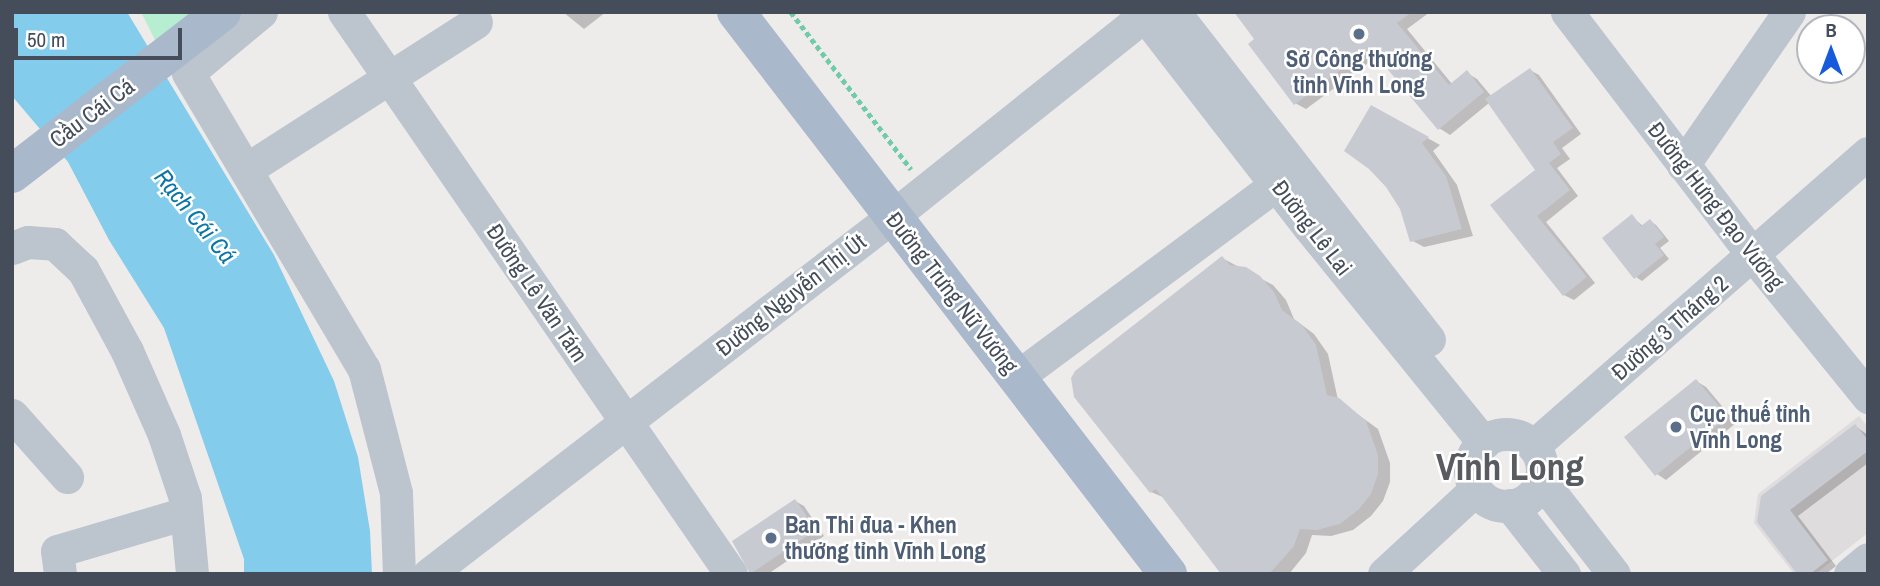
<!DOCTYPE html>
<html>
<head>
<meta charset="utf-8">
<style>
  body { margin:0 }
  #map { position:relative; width:1880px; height:586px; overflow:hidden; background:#eeebeb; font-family:"Archivo Narrow",sans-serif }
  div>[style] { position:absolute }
  .education>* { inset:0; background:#dfdcdd }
  .green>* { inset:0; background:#b7eed2 }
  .water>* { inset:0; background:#84ccec }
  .shadow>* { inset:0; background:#0003 }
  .building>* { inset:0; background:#c8cad1 }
  .path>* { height:4.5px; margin-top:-2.25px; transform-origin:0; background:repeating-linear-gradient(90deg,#70cca7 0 5px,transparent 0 8.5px) }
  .minor>* { height:33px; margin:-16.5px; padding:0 16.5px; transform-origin:16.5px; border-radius:16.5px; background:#bcc4ce }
  .minor>.ring { margin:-16.5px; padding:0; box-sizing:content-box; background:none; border:33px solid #bcc4ce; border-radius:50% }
  .major>* { height:38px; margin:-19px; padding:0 19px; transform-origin:19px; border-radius:19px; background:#aab8cb }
  .dots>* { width:19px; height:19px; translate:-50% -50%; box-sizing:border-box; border:4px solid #fff; border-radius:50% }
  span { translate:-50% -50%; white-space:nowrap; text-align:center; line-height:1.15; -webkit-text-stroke:5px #fff; paint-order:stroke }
  .service-label { font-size:23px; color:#4e5e75; font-weight:700 }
  .left { translate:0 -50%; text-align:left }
  .street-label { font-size:23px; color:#444d59 }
  .water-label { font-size:24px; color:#0b76a5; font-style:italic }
  .town-label { font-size:37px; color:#585b60; font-weight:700 }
  .frame { position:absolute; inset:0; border:14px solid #444d59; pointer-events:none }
  .north { position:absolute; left:1796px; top:14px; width:70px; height:70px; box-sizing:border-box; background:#fff; border:2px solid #b4b8bd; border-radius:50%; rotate:0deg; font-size:19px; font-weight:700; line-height:28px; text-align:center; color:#444d59 }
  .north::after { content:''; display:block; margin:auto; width:24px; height:32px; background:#175bdc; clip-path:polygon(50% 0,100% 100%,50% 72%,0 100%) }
  .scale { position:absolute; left:14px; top:28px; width:168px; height:32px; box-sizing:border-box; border:4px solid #444d59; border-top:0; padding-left:9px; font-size:21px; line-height:24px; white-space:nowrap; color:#444d59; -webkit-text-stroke:5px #fff; paint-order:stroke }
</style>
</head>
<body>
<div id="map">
  <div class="education">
    <div style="clip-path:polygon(1859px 416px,1868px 427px,1868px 533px,1815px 574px,1794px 574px,1754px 523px,1758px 494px)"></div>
  </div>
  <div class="green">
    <div style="clip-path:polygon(141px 12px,197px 12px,157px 44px)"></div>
  </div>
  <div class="water">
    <div style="clip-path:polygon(12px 12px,127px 12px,274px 255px,334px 381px,358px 457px,370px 531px,372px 574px,244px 574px,244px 559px,164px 328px,109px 240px,68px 162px,12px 96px)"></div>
  </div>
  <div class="shadow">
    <div style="clip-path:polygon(563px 12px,606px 12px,584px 29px)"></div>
    <div style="clip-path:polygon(1236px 12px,1430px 12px,1407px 29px,1452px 84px,1467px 73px,1477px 79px,1492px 97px,1530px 70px,1539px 75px,1581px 134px,1562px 148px,1570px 159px,1557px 168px,1578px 196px,1546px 222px,1595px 283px,1574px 300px,1564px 295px,1493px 205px,1537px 170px,1489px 103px,1450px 135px,1439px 128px,1379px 55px,1306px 109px,1295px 103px,1257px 40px)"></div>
    <div style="clip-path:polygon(1372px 107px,1440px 145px,1433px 151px,1457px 185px,1473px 236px,1424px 247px,1411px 240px)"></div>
    <div style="clip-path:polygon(1632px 217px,1643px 226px,1650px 221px,1656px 225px,1669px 241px,1660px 248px,1669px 259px,1642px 281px,1636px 277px)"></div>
    <div style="clip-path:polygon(1222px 258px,1273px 285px,1286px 300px,1294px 319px,1314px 334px,1328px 354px,1338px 400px,1378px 429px,1390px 463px,1390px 482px,1383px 501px,1371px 516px,1353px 530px,1331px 536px,1312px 535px,1306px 553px,1289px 574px,1223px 574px,1165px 498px,1151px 492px)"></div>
    <div style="clip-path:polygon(1696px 381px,1706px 387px,1736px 423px,1666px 480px,1657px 474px)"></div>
    <div style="clip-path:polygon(1855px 426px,1868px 435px,1868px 463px,1798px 516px,1836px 566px,1826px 574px,1799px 574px,1759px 522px)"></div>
    <div style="clip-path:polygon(795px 501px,804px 506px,824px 536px,768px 574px,751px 573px,748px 562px)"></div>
  </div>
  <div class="building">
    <div style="clip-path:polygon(1234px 12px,1412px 12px,1397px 23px,1449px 85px,1467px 70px,1484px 92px,1438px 130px,1370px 48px,1294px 105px,1248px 44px,1254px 39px)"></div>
    <div style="clip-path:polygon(1530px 68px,1573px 128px,1553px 142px,1561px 154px,1549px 163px,1570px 190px,1537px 216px,1587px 277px,1563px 296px,1490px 205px,1535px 170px,1485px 99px)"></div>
    <div style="clip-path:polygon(1371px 105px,1429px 137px,1422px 143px,1446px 176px,1462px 229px,1410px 242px,1400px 209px,1386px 187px,1369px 169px,1344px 151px)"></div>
    <div style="clip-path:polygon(1632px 214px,1641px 226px,1650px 219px,1664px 237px,1655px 244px,1664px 255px,1634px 279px,1602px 238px)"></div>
    <div style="clip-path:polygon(1222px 256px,1230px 265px,1246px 267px,1260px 276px,1274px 292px,1282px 310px,1302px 325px,1316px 345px,1327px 395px,1339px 398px,1366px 421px,1378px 455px,1378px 474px,1371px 494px,1359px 509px,1340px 524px,1317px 530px,1300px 529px,1294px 546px,1269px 574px,1221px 574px,1156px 489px,1150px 493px,1074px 397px,1071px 378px,1075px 371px)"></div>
    <div style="clip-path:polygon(1696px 379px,1728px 417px,1655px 476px,1624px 437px)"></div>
    <div style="clip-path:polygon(1855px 424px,1868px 440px,1868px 451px,1790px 510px,1828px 560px,1810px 574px,1797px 574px,1757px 522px,1761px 496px)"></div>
    <div style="clip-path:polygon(795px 499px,816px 530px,750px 574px,732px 541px)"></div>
  </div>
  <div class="path">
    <div style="left:791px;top:12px;width:198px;rotate:52.6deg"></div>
  </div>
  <div class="minor">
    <div style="left:261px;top:12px;width:95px;rotate:140.1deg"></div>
    <div style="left:188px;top:73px;width:344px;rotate:59.3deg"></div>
    <div style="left:364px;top:369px;width:128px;rotate:75.5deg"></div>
    <div style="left:396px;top:493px;width:81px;rotate:87.9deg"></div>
    <div style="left:344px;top:12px;width:682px;rotate:55.45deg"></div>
    <div style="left:1142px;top:12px;width:272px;rotate:52.2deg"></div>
    <div style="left:1309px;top:227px;width:278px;rotate:51deg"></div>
    <div style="left:1174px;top:12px;width:415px;rotate:52.1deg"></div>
    <div style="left:1567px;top:12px;width:306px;rotate:52.6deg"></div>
    <div style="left:1753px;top:255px;width:183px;rotate:51deg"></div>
    <div style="left:1683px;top:165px;width:186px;rotate:-55.3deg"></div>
    <div style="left:247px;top:169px;width:272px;rotate:-32.7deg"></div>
    <div style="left:12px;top:248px;width:17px;rotate:-21deg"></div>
    <div style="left:28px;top:242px;width:27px;rotate:4deg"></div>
    <div style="left:55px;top:244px;width:38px;rotate:43deg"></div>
    <div style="left:83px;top:270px;width:92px;rotate:61.5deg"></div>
    <div style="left:127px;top:351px;width:92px;rotate:66.2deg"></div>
    <div style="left:164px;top:435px;width:66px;rotate:71.6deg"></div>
    <div style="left:185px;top:498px;width:76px;rotate:84.7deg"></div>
    <div style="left:1017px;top:377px;width:324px;rotate:-36.6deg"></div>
    <div style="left:12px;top:415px;width:83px;rotate:48.4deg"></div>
    <div class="ring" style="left:1470px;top:434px;width:39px;height:39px"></div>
    <div style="left:1533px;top:446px;width:445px;rotate:-41.2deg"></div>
    <div style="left:1541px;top:480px;width:119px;rotate:52.2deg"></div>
    <div style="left:1510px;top:505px;width:88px;rotate:52deg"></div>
    <div style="left:60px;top:574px;width:23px;rotate:-97deg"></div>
    <div style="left:57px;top:551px;width:134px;rotate:-16.4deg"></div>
    <div style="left:429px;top:574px;width:586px;rotate:-37.65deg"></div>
    <div style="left:893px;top:216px;width:327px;rotate:-38.6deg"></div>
    <div style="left:1384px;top:574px;width:125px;rotate:-42.7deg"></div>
    <div style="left:1850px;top:574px;width:23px;rotate:-40deg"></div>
  </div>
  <div class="major">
    <div style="left:736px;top:12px;width:709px;rotate:52.45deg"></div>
    <div style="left:12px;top:174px;width:265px;rotate:-37.6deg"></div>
  </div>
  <div class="dots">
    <div style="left:1359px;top:34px;background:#5c6f8a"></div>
    <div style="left:1676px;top:427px;background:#5c6f8a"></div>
    <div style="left:771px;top:538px;background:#5c6f8a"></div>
  </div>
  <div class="service-label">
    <span style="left:1359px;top:72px">Sở Công thương<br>tỉnh Vĩnh Long</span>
    <span class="left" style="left:1690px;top:427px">Cục thuế tỉnh<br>Vĩnh Long</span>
    <span class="left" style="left:785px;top:538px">Ban Thi đua - Khen<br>thưởng tỉnh Vĩnh Long</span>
  </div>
  <div class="street-label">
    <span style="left:92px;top:113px;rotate:-37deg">Cầu Cái Cá</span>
    <span style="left:1716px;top:206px;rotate:52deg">Đường Hưng Đạo Vương</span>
    <span style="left:1312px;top:228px;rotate:52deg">Đường Lê Lai</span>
    <span style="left:537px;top:293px;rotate:56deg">Đường Lê Văn Tám</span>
    <span style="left:952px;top:293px;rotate:52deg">Đường Trưng Nữ Vương</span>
    <span style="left:791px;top:295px;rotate:-38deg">Đường Nguyễn Thị Út</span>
    <span style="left:1670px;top:328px;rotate:-41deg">Đường 3 Tháng 2</span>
  </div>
  <div class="water-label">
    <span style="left:195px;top:216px;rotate:51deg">Rạch Cái Cá</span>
  </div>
  <div class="town-label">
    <span style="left:1510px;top:467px">Vĩnh Long</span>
  </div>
  <div class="frame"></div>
  <div class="north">B</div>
  <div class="scale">50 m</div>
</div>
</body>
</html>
